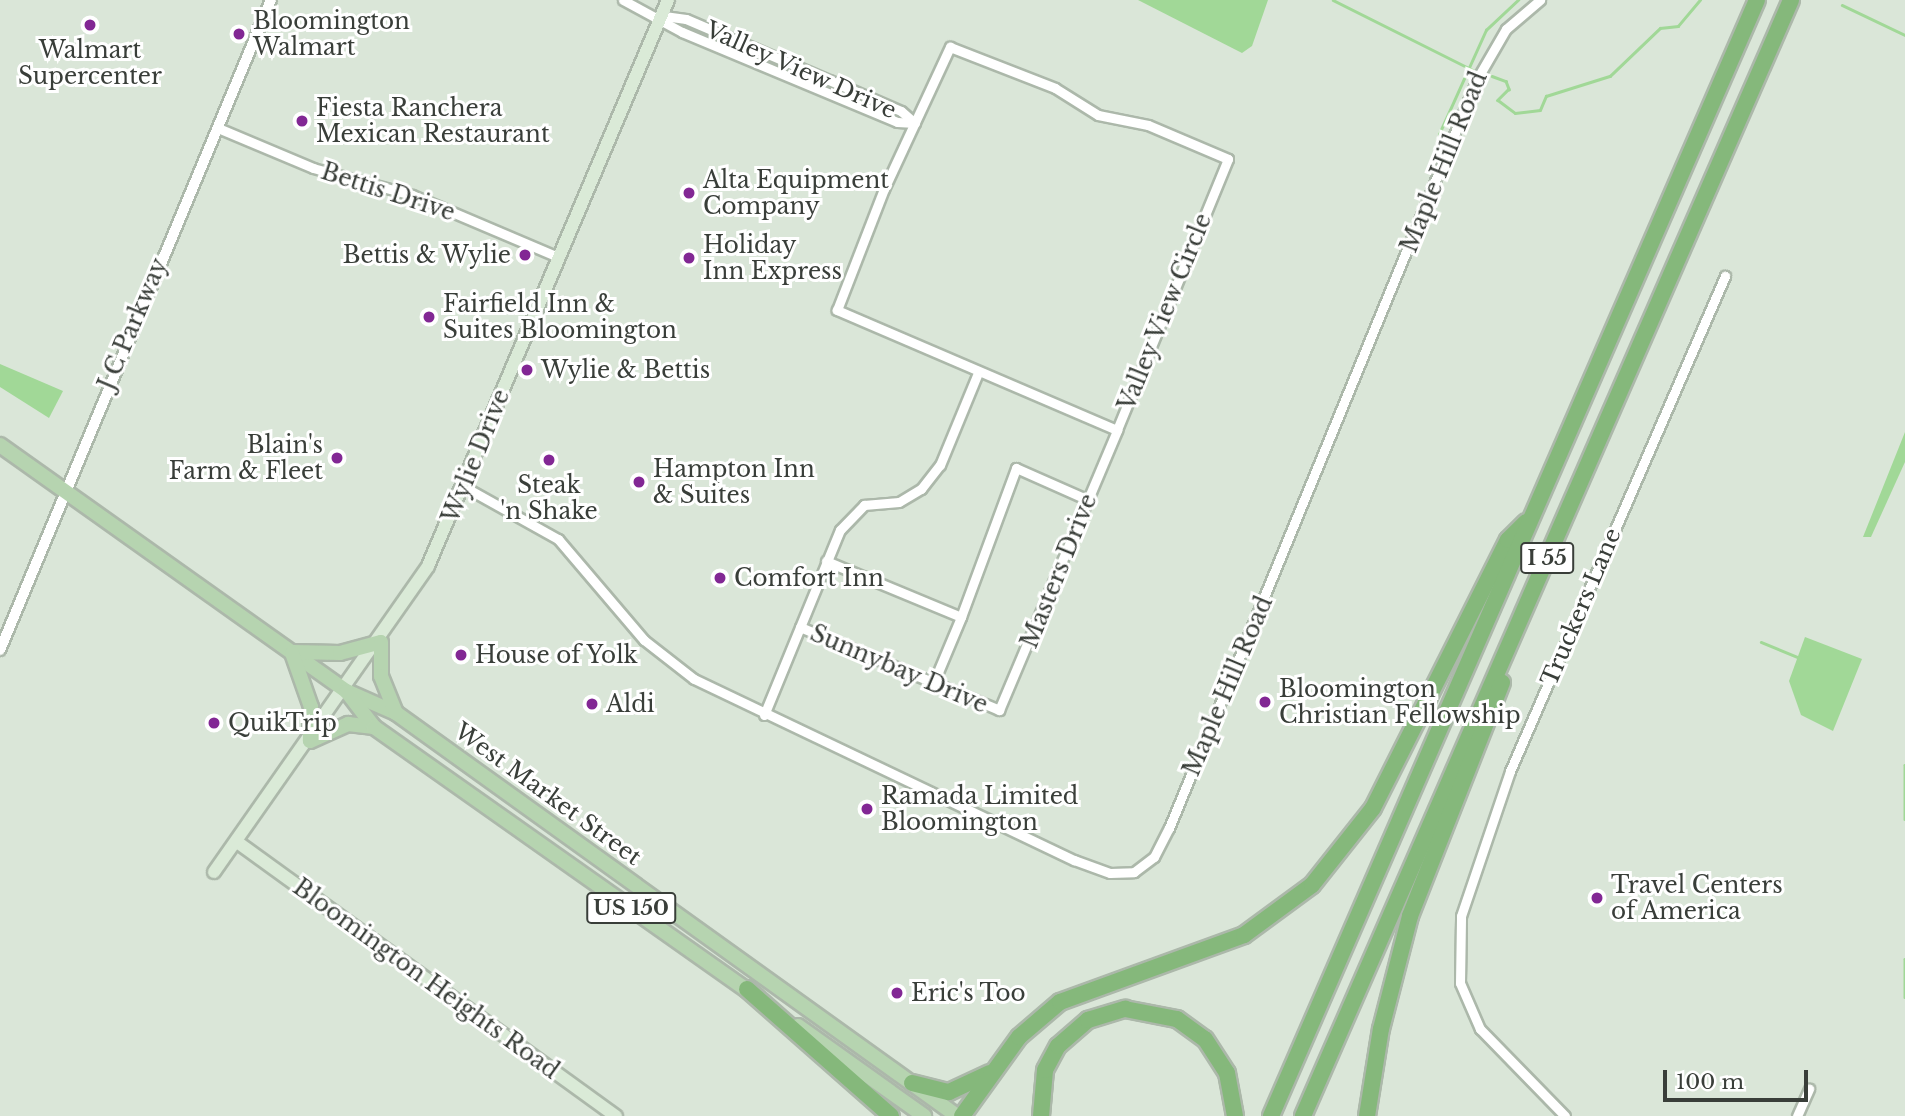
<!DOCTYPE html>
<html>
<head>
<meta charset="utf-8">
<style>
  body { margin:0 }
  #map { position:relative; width:1905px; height:1116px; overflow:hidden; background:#dae6d8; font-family:"Libre Baskerville",serif }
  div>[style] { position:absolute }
  .water>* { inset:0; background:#a1d897 }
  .stream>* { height:2.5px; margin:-1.25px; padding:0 1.25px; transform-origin:1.25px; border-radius:1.25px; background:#a1d897 }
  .roads { filter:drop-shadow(2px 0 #acb8aa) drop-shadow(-2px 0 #acb8aa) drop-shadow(0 2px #acb8aa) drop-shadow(0 -2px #acb8aa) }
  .minor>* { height:9px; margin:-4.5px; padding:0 4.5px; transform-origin:4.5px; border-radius:4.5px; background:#fff }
  .tertiary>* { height:10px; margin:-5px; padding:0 5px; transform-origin:5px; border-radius:5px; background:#fff }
  .secondary>* { height:12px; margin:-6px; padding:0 6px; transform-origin:6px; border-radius:6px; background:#daead7 }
  .primary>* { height:14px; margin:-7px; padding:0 7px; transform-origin:7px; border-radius:7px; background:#b6d4b0 }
  .motorway>* { height:16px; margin:-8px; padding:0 8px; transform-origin:8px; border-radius:8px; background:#85b87b }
  .dots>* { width:19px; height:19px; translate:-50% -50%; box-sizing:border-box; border:4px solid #fff; border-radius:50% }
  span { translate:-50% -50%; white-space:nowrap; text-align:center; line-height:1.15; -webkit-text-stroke:6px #fff; paint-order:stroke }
  .shield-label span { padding:2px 5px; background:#fff; border:2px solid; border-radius:5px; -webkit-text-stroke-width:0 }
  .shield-label { font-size:21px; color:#393e39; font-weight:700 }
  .poi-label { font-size:23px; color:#393e39 }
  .left { translate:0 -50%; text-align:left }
  .right { translate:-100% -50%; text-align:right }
  .street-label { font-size:23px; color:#393e39 }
  .scale { position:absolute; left:1663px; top:1070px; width:145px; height:32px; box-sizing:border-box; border:4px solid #393e39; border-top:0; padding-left:9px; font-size:21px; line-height:24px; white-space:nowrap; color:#393e39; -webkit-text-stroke:5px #fff; paint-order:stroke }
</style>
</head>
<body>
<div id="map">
  <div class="water">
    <div style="clip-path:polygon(1138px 0,1268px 0,1252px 46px,1242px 53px)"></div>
    <div style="clip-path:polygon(0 364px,63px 391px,49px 418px,0 387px)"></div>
    <div style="clip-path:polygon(1905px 432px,1905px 462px,1871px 537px,1863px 537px)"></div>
    <div style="clip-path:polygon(1805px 637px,1862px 659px,1833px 731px,1801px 715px,1789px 681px)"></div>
  </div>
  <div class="stream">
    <div style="left:1333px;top:0;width:157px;rotate:26.6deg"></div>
    <div style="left:1842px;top:5px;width:70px;rotate:25.5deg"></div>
    <div style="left:1492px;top:76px;width:15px;rotate:20deg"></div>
    <div style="left:1506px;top:81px;width:9px;rotate:69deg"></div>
    <div style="left:1509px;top:89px;width:16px;rotate:135deg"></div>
    <div style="left:1498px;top:100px;width:21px;rotate:37deg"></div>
    <div style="left:1515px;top:113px;width:25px;rotate:-7deg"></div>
    <div style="left:1540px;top:110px;width:15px;rotate:-67deg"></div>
    <div style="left:1546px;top:96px;width:67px;rotate:-17.4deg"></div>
    <div style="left:1610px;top:76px;width:69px;rotate:-43.8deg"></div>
    <div style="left:1660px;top:28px;width:18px;rotate:-6deg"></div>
    <div style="left:1678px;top:26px;width:34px;rotate:-50deg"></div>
    <div style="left:1439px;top:134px;width:114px;rotate:-65.7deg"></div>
    <div style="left:1486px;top:30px;width:44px;rotate:-43.2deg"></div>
    <div style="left:1761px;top:642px;width:42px;rotate:22.3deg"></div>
    <div style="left:1905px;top:765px;width:54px;rotate:90deg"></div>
    <div style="left:1905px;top:959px;width:38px;rotate:90deg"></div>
  </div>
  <div class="roads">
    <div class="minor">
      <div style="left:623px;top:0;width:67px;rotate:28.5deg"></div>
      <div style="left:682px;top:32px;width:233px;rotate:22.7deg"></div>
      <div style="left:897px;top:122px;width:18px;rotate:3deg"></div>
      <div style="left:664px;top:16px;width:22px;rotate:8deg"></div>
      <div style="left:686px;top:19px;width:155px;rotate:23.1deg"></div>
      <div style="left:829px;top:80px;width:78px;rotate:23.3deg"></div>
      <div style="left:901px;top:111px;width:18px;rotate:41deg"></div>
      <div style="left:950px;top:47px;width:113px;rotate:21.3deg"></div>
      <div style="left:1055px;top:88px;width:51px;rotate:32.1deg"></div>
      <div style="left:1098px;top:115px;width:51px;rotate:11.3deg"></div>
      <div style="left:1148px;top:125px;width:87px;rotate:23deg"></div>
      <div style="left:1228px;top:159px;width:293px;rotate:112.3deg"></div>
      <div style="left:1117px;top:430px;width:305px;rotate:-156.8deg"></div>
      <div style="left:837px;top:310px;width:130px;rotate:-68.8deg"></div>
      <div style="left:884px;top:189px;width:157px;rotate:-65.1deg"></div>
      <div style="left:218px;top:128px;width:103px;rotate:22.8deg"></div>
      <div style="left:313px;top:168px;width:103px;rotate:15.3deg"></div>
      <div style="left:412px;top:195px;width:159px;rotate:23deg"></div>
      <div style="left:463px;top:486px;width:109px;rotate:29.2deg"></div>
      <div style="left:558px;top:539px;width:133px;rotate:49.6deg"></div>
      <div style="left:644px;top:640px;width:63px;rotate:38deg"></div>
      <div style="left:694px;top:679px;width:421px;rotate:25.5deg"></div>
      <div style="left:1074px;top:860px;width:38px;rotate:20deg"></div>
      <div style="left:1110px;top:873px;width:24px;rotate:-2deg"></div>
      <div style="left:1134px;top:872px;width:25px;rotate:-37deg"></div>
      <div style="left:1154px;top:857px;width:33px;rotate:-63deg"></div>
      <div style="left:1169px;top:828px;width:810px;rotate:-67.65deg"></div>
      <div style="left:1477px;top:79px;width:58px;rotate:-59.9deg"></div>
      <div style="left:1506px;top:29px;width:45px;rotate:-40.5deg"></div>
      <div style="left:826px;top:561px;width:146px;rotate:22.5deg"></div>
      <div style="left:961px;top:617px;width:159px;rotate:-69.7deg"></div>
      <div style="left:1016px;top:468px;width:77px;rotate:23.9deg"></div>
      <div style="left:800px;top:627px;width:216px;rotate:22.6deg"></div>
      <div style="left:999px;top:710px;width:304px;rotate:-67.1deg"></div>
      <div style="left:933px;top:684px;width:73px;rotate:-67.3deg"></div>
      <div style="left:764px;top:715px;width:200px;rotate:-67.7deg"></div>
      <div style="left:840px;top:530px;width:35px;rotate:-46deg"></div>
      <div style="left:864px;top:505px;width:35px;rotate:-5deg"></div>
      <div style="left:899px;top:502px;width:26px;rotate:-31deg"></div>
      <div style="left:921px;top:489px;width:31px;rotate:-52deg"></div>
      <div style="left:940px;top:465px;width:100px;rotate:-67.6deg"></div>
      <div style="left:1565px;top:1116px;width:122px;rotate:-134.3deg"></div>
      <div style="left:1480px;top:1029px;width:50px;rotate:-113.5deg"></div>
      <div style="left:1460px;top:983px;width:67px;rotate:-89.1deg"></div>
      <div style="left:1461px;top:916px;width:153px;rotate:-71.3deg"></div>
      <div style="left:1510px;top:771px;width:540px;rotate:-66.52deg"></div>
      <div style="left:1797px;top:1116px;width:30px;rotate:-66deg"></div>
    </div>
    <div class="tertiary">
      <div style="left:0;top:650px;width:704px;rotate:-67.37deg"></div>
    </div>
    <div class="secondary">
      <div style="left:237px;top:842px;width:468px;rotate:35.9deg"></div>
      <div style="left:214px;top:872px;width:373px;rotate:-55deg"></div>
      <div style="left:428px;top:566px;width:615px;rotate:-67.02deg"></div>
    </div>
    <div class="primary">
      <div style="left:0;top:445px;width:425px;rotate:35.4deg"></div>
      <div style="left:346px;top:691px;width:55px;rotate:23.7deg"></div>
      <div style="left:396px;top:713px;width:691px;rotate:35.69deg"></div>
      <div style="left:293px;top:652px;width:47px;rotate:1.2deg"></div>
      <div style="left:340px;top:653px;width:42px;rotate:-15deg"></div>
      <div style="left:381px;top:642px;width:34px;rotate:90deg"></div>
      <div style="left:381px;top:676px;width:40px;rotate:68deg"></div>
      <div style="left:292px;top:653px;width:57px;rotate:70.6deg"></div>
      <div style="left:311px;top:707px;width:34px;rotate:92deg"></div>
      <div style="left:310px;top:741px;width:42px;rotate:-24.1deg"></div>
      <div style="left:348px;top:724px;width:26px;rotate:7deg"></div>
      <div style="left:347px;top:692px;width:44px;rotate:52.4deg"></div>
      <div style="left:374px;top:727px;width:467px;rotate:35.2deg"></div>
      <div style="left:798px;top:1026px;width:155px;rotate:35.5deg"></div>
    </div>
    <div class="motorway">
      <div style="left:747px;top:989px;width:192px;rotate:41.4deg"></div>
      <div style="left:912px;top:1083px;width:38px;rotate:14deg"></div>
      <div style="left:949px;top:1092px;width:45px;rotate:-24.9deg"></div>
      <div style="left:962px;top:1116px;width:97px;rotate:-54.2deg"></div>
      <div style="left:1019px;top:1037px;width:54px;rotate:-40.5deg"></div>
      <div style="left:1060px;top:1002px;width:196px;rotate:-20deg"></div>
      <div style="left:1244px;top:935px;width:84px;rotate:-36.3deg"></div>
      <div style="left:1312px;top:885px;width:98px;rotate:-51.6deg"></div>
      <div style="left:1373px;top:808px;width:300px;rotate:-63.3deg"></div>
      <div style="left:1508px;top:540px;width:25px;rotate:-45deg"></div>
      <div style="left:1041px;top:1116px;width:46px;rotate:-85deg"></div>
      <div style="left:1045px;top:1070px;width:27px;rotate:-62deg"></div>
      <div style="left:1058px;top:1046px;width:40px;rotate:-41deg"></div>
      <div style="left:1088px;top:1020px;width:39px;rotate:-17deg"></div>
      <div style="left:1125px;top:1009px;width:53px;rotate:10.9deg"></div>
      <div style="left:1177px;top:1019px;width:34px;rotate:36deg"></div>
      <div style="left:1205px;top:1039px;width:40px;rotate:57.1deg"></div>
      <div style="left:1227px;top:1073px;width:44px;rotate:79.5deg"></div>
      <div style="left:1271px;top:1116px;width:1217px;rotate:-66.47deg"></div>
      <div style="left:1303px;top:1116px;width:1218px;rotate:-66.38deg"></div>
      <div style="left:1367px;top:1116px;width:88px;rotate:-80.9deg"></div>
      <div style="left:1381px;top:1029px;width:117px;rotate:-75.6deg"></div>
      <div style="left:1410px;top:916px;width:251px;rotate:-68.5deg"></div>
    </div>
  </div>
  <div class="dots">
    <div style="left:90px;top:25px;background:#822794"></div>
    <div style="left:239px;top:34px;background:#822794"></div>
    <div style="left:302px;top:121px;background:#822794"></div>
    <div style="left:689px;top:193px;background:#822794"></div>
    <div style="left:525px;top:255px;background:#822794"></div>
    <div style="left:689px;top:258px;background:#822794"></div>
    <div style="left:429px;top:317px;background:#822794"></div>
    <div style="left:527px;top:370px;background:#822794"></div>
    <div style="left:337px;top:458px;background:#822794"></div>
    <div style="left:549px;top:460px;background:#822794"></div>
    <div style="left:639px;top:482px;background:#822794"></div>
    <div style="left:720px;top:578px;background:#822794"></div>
    <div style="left:461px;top:655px;background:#822794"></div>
    <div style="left:1265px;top:702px;background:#822794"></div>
    <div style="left:592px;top:704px;background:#822794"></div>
    <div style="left:214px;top:723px;background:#822794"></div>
    <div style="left:867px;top:809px;background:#822794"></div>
    <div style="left:1597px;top:898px;background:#822794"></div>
    <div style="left:897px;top:993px;background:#822794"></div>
  </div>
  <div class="shield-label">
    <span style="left:1547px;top:558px">I 55</span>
    <span style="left:631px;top:908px">US 150</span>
  </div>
  <div class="poi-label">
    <span class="left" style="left:253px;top:34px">Bloomington<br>Walmart</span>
    <span style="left:90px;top:63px">Walmart<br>Supercenter</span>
    <span class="left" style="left:316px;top:121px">Fiesta Ranchera<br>Mexican Restaurant</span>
    <span class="left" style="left:703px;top:193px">Alta Equipment<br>Company</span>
    <span class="left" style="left:703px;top:258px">Holiday<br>Inn Express</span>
    <span class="right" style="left:511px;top:255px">Bettis &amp; Wylie</span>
    <span class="left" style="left:443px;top:317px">Fairfield Inn &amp;<br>Suites Bloomington</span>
    <span class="left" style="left:541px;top:370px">Wylie &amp; Bettis</span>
    <span class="right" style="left:323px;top:458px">Blain's<br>Farm &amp; Fleet</span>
    <span class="left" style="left:653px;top:482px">Hampton Inn<br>&amp; Suites</span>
    <span style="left:549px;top:498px">Steak<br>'n Shake</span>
    <span class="left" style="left:734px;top:578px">Comfort Inn</span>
    <span class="left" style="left:475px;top:655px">House of Yolk</span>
    <span class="left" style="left:1279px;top:702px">Bloomington<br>Christian Fellowship</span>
    <span class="left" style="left:606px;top:704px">Aldi</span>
    <span class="left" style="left:228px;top:723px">QuikTrip</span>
    <span class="left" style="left:881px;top:809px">Ramada Limited<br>Bloomington</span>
    <span class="left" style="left:1611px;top:898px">Travel Centers<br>of America</span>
    <span class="left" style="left:911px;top:993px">Eric's Too</span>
  </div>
  <div class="street-label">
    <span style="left:801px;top:70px;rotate:24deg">Valley View Drive</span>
    <span style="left:1444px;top:162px;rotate:-68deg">Maple Hill Road</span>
    <span style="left:388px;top:192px;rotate:18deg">Bettis Drive</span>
    <span style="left:1165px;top:312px;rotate:-68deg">Valley View Circle</span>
    <span style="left:133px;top:324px;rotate:-67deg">J C Parkway</span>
    <span style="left:476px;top:456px;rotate:-68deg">Wylie Drive</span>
    <span style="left:1059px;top:571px;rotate:-68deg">Masters Drive</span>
    <span style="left:1581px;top:607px;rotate:-67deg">Truckers Lane</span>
    <span style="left:899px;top:669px;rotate:23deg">Sunnybay Drive</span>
    <span style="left:1228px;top:686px;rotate:-67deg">Maple Hill Road</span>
    <span style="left:548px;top:794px;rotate:36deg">West Market Street</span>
    <span style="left:426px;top:979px;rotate:36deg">Bloomington Heights Road</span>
  </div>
  <div class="scale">100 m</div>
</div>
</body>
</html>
